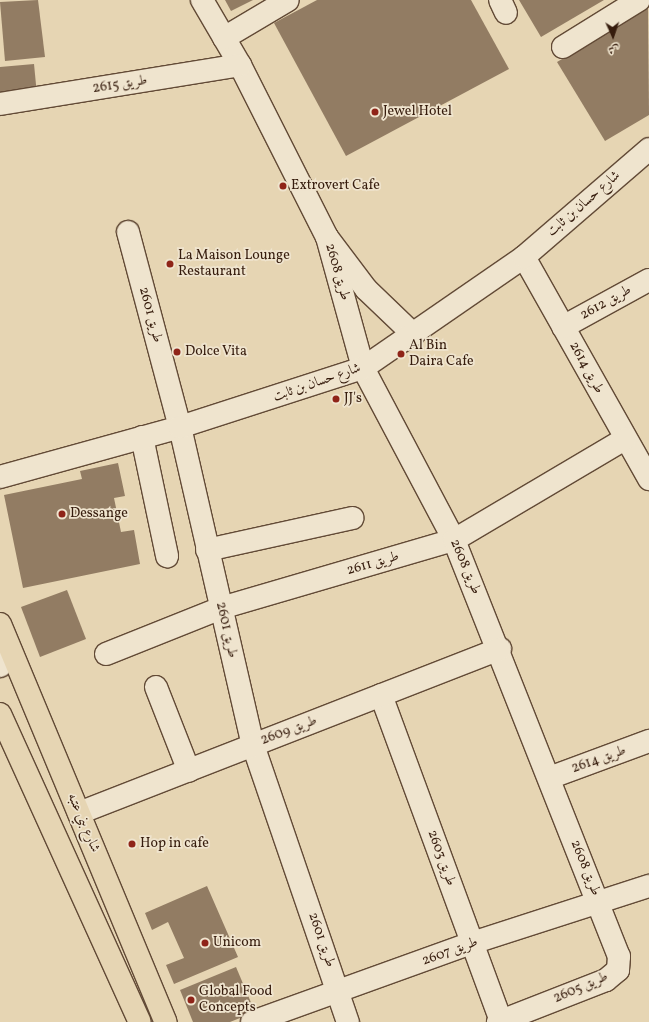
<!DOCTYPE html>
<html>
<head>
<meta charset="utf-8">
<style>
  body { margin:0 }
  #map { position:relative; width:649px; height:1022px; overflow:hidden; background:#e6d5b3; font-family:Vollkorn,Amiri,serif }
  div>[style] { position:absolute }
  .building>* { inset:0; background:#927c63 }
  .roads { filter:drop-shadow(1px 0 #624a36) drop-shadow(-1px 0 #624a36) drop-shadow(0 1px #624a36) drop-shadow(0 -1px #624a36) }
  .minor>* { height:22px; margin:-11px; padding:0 11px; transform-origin:11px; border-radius:11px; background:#efe4ce }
  .major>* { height:22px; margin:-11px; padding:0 11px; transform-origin:11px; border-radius:11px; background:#e6d5b3 }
  .dots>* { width:11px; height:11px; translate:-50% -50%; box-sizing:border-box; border:2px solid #efe4ce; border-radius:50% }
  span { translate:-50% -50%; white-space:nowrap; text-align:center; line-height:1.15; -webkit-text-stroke:3.5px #efe4ce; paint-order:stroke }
  .street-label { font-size:14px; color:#361c0d }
  .poi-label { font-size:14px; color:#361c0d }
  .left { translate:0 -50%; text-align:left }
  .north { position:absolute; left:593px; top:16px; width:40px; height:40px; -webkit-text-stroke:3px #efe4ce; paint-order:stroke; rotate:177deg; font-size:11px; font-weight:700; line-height:16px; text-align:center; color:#361c0d }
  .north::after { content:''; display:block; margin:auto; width:14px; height:18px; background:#361c0d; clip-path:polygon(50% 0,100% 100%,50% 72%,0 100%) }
</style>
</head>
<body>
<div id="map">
  <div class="building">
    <div style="clip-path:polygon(38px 0,45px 57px,5px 61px,0 2px)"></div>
    <div style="clip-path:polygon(225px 0,253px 0,231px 11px)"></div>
    <div style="clip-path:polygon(317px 0,471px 0,509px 69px,346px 156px,274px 23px)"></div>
    <div style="clip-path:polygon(519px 0,604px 0,541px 37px)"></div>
    <div style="clip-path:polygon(648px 8px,649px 115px,605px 141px,557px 62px)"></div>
    <div style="clip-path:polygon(34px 64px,37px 95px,0 99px,0 67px)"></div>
    <div style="clip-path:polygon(118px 463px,125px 496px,114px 498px,121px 532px,134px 530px,140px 564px,23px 588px,4px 495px,82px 479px,80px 471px)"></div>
    <div style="clip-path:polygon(67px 590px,86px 639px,40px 657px,21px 607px)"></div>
    <div style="clip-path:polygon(207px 886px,238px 957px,174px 984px,166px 965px,184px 958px,168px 922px,152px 930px,145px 913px)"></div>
    <div style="clip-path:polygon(236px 967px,255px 1012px,230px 1022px,193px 1022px,180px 990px)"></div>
  </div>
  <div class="roads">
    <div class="minor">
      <div style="left:202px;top:0;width:75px;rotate:59.7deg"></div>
      <div style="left:240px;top:65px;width:193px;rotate:63.2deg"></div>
      <div style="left:327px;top:237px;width:65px;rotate:53.1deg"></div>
      <div style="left:366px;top:289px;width:66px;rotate:43.8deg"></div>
      <div style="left:500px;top:0;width:14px;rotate:65deg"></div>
      <div style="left:224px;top:38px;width:74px;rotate:-30.7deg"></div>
      <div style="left:563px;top:47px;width:89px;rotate:-31.7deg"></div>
      <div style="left:0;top:104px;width:243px;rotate:-9.2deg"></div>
      <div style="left:128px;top:232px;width:202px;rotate:75.1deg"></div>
      <div style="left:180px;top:427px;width:326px;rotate:77.1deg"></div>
      <div style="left:253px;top:745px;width:293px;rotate:71.1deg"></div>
      <div style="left:327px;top:237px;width:136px;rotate:74.6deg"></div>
      <div style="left:363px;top:368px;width:195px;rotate:62.1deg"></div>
      <div style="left:454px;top:540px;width:448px;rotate:68.4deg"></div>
      <div style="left:619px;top:956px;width:14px;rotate:94deg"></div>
      <div style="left:618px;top:970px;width:16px;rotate:140deg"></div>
      <div style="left:606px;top:980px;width:116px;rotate:158.7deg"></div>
      <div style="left:524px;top:257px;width:255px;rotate:60.6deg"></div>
      <div style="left:563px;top:327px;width:98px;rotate:-28.7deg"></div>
      <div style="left:142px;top:437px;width:122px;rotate:78.1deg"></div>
      <div style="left:0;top:477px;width:187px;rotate:-15.5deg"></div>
      <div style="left:180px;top:427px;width:192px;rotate:-17.9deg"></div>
      <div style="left:363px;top:368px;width:196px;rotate:-34.6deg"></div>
      <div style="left:524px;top:257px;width:165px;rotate:-40.8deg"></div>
      <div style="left:207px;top:550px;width:149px;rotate:-12.4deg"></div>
      <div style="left:106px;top:654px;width:124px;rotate:-21.8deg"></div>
      <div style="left:221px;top:608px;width:243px;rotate:-16.3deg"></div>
      <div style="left:454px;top:540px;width:199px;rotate:-30.6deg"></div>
      <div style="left:0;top:666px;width:24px;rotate:-73deg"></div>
      <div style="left:156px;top:687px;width:90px;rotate:68.6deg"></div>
      <div style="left:381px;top:695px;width:347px;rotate:69.8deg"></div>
      <div style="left:549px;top:778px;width:107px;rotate:-20.3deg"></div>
      <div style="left:79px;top:813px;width:452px;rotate:-21.3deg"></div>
      <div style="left:252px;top:1022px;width:234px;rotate:-19.8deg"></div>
      <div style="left:472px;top:943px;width:186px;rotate:-17.9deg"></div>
    </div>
    <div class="major">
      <div style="left:0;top:624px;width:431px;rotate:67.4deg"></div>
      <div style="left:0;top:714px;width:338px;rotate:65.6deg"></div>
    </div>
  </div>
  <div class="dots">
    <div style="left:375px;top:112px;background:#8f2418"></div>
    <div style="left:283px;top:186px;background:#8f2418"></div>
    <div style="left:170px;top:264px;background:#8f2418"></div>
    <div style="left:177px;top:352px;background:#8f2418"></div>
    <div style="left:401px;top:354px;background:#8f2418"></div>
    <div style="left:336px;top:399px;background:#8f2418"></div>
    <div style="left:62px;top:514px;background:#8f2418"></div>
    <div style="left:132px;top:844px;background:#8f2418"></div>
    <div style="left:205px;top:943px;background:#8f2418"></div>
    <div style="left:191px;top:1000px;background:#8f2418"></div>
  </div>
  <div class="street-label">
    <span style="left:120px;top:85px;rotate:-9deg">طريق 2615</span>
    <span style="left:584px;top:204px;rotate:-41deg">شارع حسان بن ثابت</span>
    <span style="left:337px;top:272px;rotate:74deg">طريق 2608</span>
    <span style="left:606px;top:303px;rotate:-29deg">طريق 2612</span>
    <span style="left:150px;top:315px;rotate:75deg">طريق 2601</span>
    <span style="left:586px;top:368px;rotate:61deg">طريق 2614</span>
    <span style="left:317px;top:383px;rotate:-19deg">شارع حسان بن ثابت</span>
    <span style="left:373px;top:564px;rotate:-16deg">طريق 2611</span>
    <span style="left:465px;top:567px;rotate:67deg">طريق 2608</span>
    <span style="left:226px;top:630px;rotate:77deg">طريق 2601</span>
    <span style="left:289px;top:731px;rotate:-21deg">طريق 2609</span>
    <span style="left:599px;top:760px;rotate:-20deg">طريق 2614</span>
    <span style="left:83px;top:823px;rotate:67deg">شارع بني عتبه</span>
    <span style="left:441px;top:858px;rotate:70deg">طريق 2603</span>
    <span style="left:585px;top:868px;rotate:68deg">طريق 2608</span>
    <span style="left:321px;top:940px;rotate:71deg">طريق 2601</span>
    <span style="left:450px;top:952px;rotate:-20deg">طريق 2607</span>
    <span style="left:581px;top:988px;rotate:-24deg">طريق 2605</span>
  </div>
  <div class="poi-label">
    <span class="left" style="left:383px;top:112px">Jewel Hotel</span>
    <span class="left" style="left:291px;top:186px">Extrovert Cafe</span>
    <span class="left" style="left:178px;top:264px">La Maison Lounge<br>Restaurant</span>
    <span class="left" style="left:409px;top:354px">Al Bin<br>Daira Cafe</span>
    <span class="left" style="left:185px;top:352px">Dolce Vita</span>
    <span class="left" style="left:344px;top:399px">JJ's</span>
    <span class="left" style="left:70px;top:514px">Dessange</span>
    <span class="left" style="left:140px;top:844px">Hop in cafe</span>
    <span class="left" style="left:213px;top:943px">Unicom</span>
    <span class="left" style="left:199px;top:1000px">Global Food<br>Concepts</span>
  </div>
  <div class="north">ش</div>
</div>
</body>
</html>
